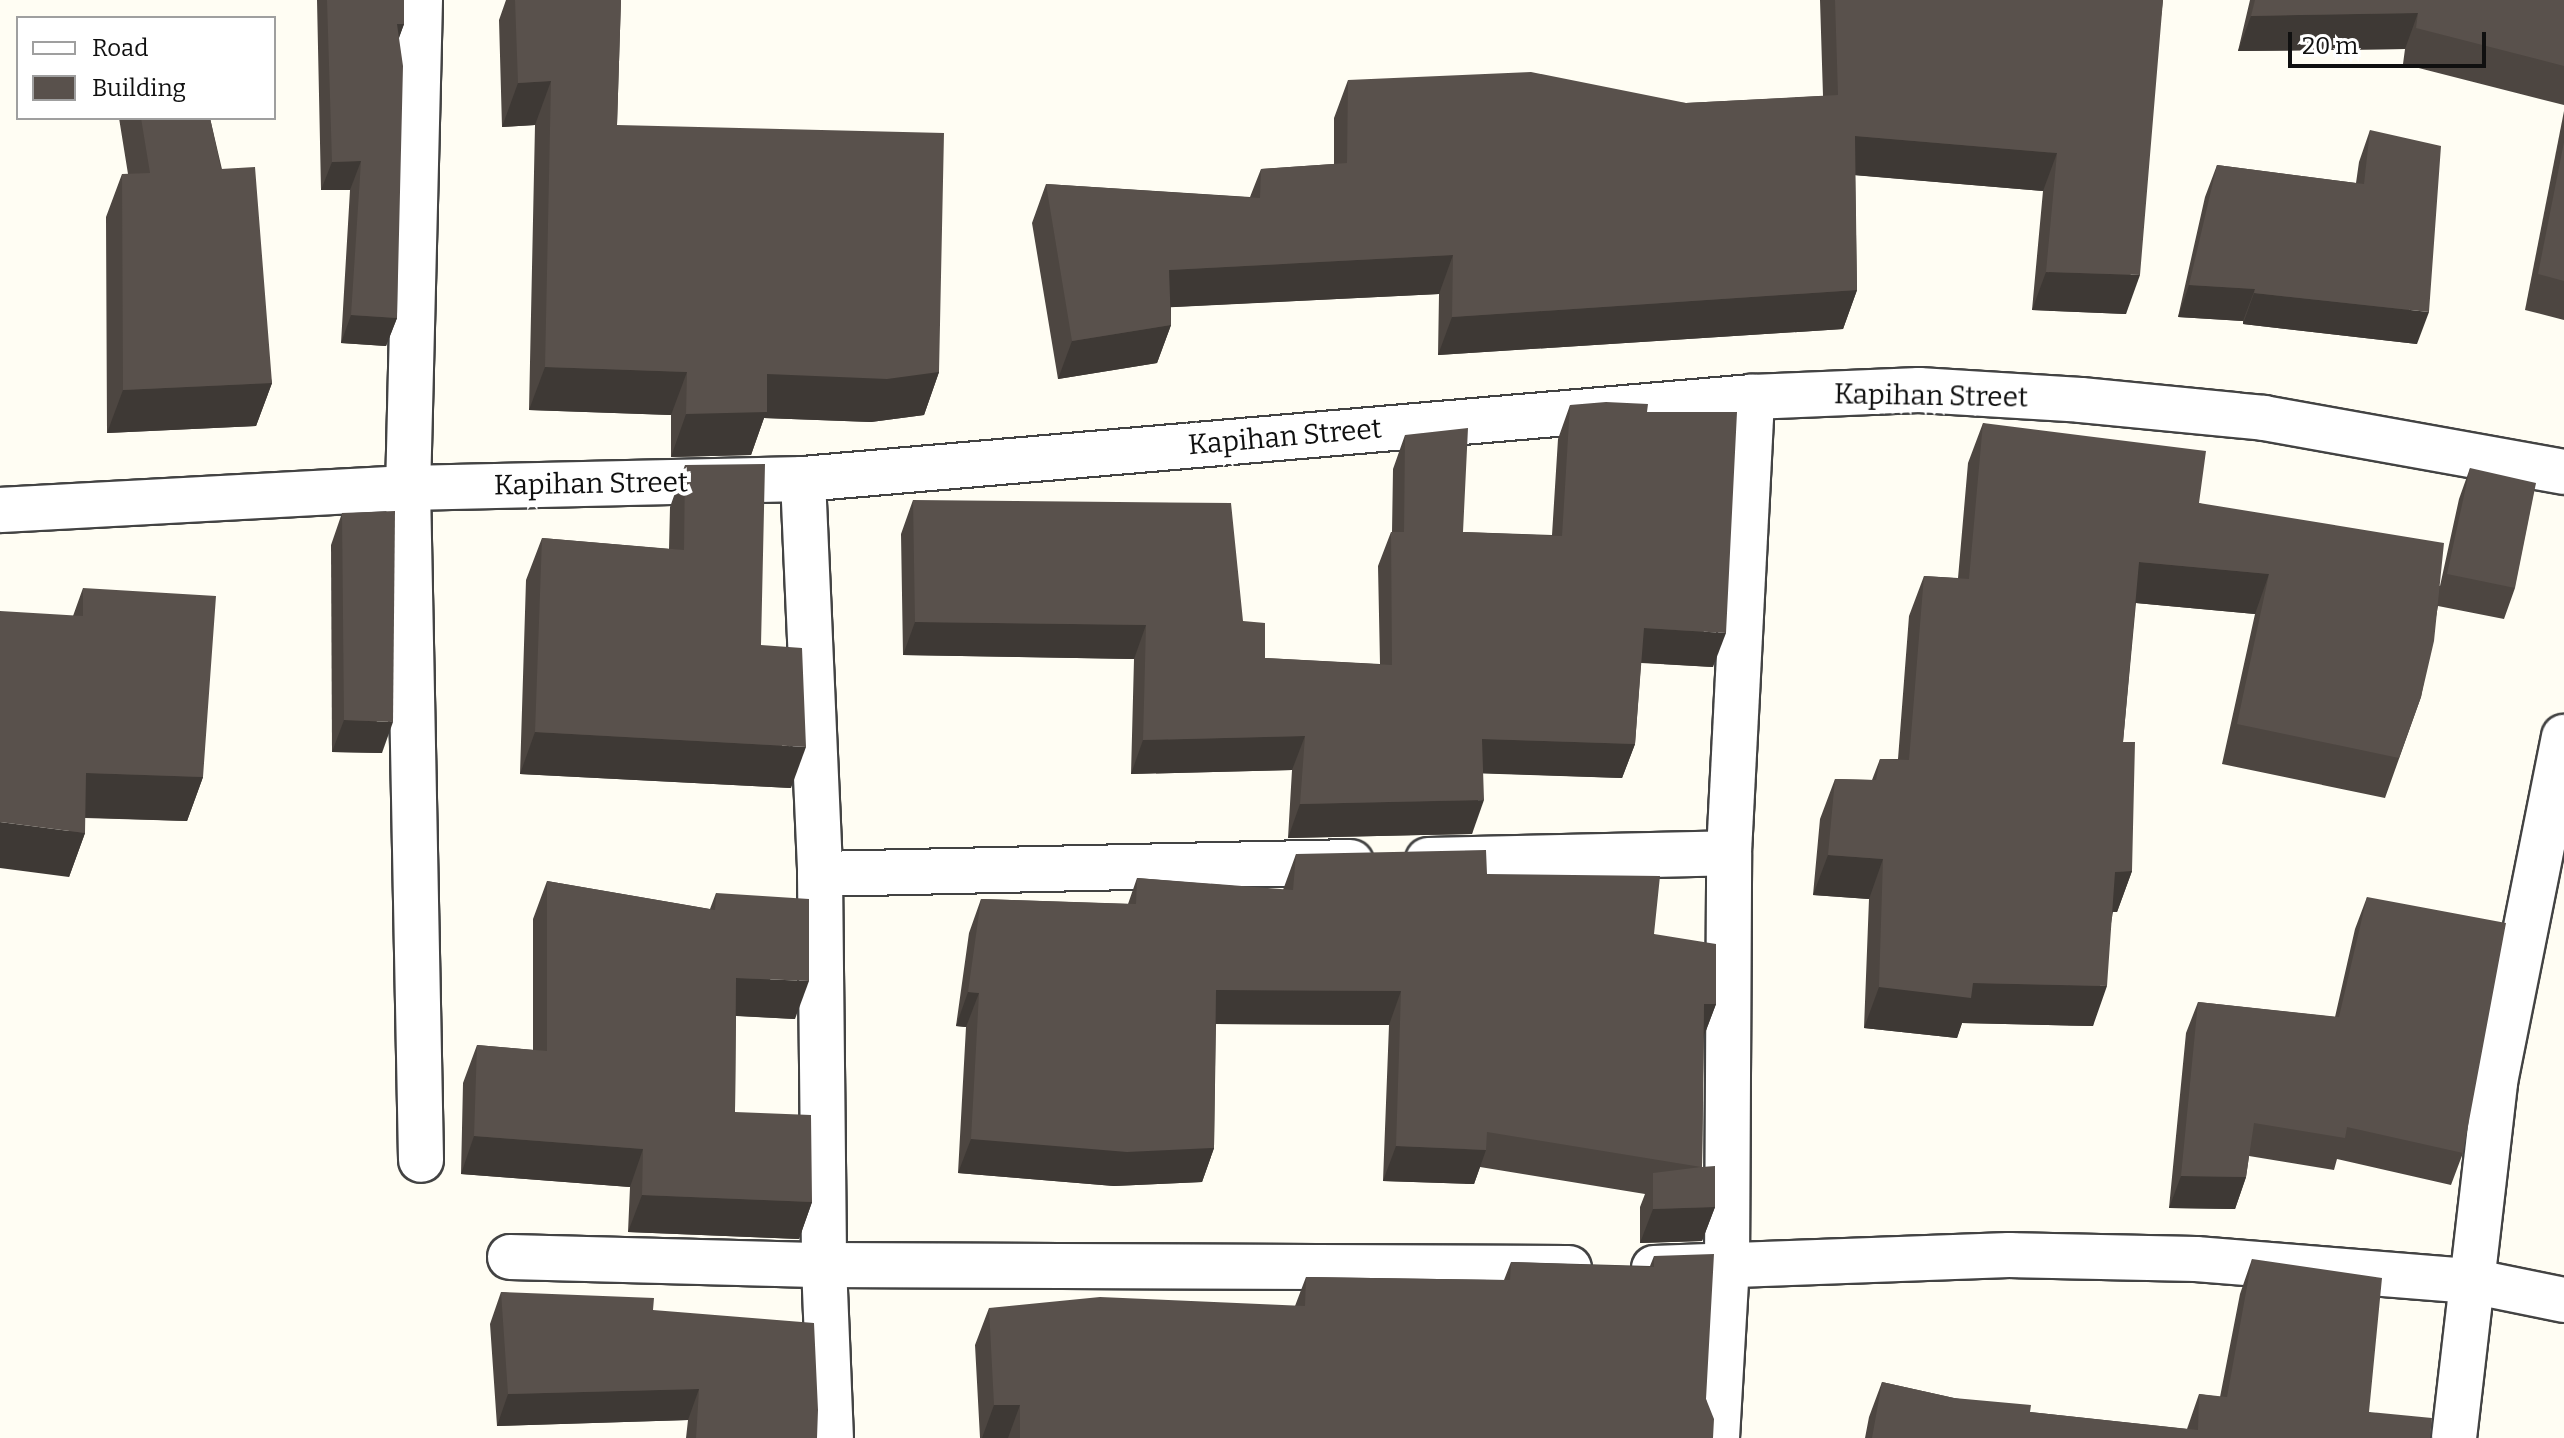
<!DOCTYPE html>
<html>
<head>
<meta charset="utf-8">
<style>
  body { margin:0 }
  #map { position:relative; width:2564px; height:1438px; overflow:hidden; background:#fffdf3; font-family:Bitter,serif }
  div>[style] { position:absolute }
  .roads { filter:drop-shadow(2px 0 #434343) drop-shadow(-2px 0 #434343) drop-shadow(0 2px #434343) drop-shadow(0 -2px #434343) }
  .minor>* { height:44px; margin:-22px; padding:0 22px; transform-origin:22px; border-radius:22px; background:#fff }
  .wall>* { inset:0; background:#4d4641 }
  .shaded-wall>* { inset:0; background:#3e3935 }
  .building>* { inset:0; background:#59514c }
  span { translate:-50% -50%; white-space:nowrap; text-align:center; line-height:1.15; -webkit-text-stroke:8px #fff; paint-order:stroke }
  .street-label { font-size:28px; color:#101010 }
  .legend { position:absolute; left:16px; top:16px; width:260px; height:104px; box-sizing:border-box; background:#fff; border:2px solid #9f9f9f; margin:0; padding:10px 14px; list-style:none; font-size:24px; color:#101010 }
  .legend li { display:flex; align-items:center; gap:16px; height:40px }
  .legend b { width:40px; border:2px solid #9f9f9f }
  .scale { position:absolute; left:2288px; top:32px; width:198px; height:36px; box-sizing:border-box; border:4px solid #101010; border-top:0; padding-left:10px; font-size:24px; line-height:28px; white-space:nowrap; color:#101010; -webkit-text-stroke:6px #fff; paint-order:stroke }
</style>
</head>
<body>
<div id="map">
  <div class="roads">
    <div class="minor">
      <div style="left:420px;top:0;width:488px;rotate:91.4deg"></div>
      <div style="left:408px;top:488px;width:672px;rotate:88.89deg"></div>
      <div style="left:803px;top:479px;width:395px;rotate:87.5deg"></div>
      <div style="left:820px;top:874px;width:391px;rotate:89.4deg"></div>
      <div style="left:824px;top:1265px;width:173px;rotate:87.7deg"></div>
      <div style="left:0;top:510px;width:409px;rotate:-3.1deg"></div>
      <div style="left:408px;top:488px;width:395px;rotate:-1.3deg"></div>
      <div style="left:803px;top:479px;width:953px;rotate:-4.94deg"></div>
      <div style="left:1752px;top:397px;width:167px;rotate:-2.4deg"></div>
      <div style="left:1919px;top:390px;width:162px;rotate:3.5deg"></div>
      <div style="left:2081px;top:400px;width:184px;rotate:5.6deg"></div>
      <div style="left:2264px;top:418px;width:305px;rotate:10.2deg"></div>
      <div style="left:1428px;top:860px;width:301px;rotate:-1.3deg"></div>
      <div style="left:820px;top:874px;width:531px;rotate:-1.29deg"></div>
      <div style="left:510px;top:1257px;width:314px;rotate:1.5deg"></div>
      <div style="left:824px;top:1265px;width:745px;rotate:0.23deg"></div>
      <div style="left:1654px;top:1268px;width:355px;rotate:-2.1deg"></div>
      <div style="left:2009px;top:1255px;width:187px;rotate:1.2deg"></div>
      <div style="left:2196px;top:1259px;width:276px;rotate:4.6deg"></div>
      <div style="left:2471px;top:1281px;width:95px;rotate:11.5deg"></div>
      <div style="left:1717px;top:1438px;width:171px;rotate:-86.7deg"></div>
      <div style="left:1727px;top:1267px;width:414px;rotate:-89.7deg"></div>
      <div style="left:1729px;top:853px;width:457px;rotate:-87.1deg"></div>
      <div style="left:2454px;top:1438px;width:358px;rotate:-83.4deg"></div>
      <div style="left:2495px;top:1082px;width:352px;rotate:-78.7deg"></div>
    </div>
  </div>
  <div class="wall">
    <div style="clip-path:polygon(317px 0,404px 0,404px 24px,399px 37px,397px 318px,386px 346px,341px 343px,350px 190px,321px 190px)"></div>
    <div style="clip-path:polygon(506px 0,621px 0,617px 125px,939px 372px,924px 415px,871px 422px,764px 418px,751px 455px,671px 457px,671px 415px,529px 410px,535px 125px,502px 127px,499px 20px)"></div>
    <div style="clip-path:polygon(1820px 0,2163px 0,2126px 314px,2032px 310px,2043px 191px,1855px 175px,1857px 290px,1843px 329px,1438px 355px,1439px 294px,1171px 307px,1171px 325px,1157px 363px,1058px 379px,1032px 223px,1046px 184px,1250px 197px,1261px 169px,1334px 164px,1334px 118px,1348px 80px,1686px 103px,1823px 96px)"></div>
    <div style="clip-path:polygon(2250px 0,2564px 0,2564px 105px,2403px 64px,2405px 49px,2238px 51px)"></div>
    <div style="clip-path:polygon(2564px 111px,2564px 320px,2525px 310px)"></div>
    <div style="clip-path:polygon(119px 118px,210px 118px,272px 383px,256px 426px,107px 433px,106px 217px,122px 174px,128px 174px)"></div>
    <div style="clip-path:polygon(2370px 130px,2417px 344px,2243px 324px,2243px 321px,2178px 317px,2205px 197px,2217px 165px,2356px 183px,2359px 162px)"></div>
    <div style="clip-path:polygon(1570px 405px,1647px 412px,1713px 667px,1641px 663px,1635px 744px,1622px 778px,1483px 773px,1472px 834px,1288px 838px,1292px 770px,1131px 774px,1134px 659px,903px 655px,901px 534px,913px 500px,1243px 621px,1265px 658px,1380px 664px,1378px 566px,1391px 532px,1392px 532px,1393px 469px,1405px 435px,1463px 532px,1552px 535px,1558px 439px)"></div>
    <div style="clip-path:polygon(1983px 423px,2199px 503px,2440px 586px,2459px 499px,2470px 468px,2515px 588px,2504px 619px,2438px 606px,2421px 697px,2385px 798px,2222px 764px,2255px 614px,2136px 603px,2123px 742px,2132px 871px,2117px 912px,2113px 912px,2093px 1026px,1962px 1023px,1957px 1038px,1864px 1028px,1869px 899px,1813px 895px,1820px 819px,1835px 779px,1872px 780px,1880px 759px,1898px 759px,1909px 616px,1924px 576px,1958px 578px,1968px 463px)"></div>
    <div style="clip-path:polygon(685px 465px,761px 645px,791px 788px,520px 774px,526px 580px,542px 538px,669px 549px,670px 507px)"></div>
    <div style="clip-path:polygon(342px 513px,382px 753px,332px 752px,331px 545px)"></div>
    <div style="clip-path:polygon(83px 588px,203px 777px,187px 821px,85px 818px,85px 833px,69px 877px,73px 616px)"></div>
    <div style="clip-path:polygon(1296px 854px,1487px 874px,1654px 934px,1716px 1004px,1704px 1036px,1702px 1167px,1715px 1207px,1702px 1241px,1640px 1243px,1640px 1207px,1645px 1194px,1480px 1167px,1474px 1184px,1383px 1181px,1389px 1025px,1216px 1024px,1214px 1148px,1202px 1182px,1114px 1186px,958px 1173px,966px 1027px,956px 1026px,969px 933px,981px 899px,1128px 904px,1137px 878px,1283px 890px)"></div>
    <div style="clip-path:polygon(547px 881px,710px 909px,716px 893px,795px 1019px,736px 1016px,735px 1112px,812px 1202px,799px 1239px,628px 1232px,630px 1187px,461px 1174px,463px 1083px,477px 1045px,533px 1050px,533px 919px)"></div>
    <div style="clip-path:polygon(2367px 897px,2463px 1153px,2451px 1185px,2337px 1159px,2334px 1170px,2249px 1156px,2246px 1177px,2235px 1209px,2169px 1208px,2186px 1033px,2198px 1002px,2335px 1017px,2355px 929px)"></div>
    <div style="clip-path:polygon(1654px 1256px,1706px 1399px,1713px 1438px,980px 1438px,975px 1345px,989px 1308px,1295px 1306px,1306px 1277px,1504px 1280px,1511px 1262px,1650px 1266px)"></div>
    <div style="clip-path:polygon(2252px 1259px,2369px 1412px,2430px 1438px,1865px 1438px,1869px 1417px,1882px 1382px,1954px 1398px,2030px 1412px,2187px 1429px,2199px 1394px,2220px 1397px,2240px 1294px)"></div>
    <div style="clip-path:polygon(501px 1292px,653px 1310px,817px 1438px,686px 1438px,688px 1420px,497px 1426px,490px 1324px)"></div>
  </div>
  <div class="shaded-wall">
    <div style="clip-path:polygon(2418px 13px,2405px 49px,2238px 51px,2251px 16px)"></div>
    <div style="clip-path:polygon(397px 24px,404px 24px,394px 52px)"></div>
    <div style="clip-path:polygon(551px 81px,535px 125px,502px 127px,518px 83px)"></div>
    <div style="clip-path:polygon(1855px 136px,2057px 153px,2043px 191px,1841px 174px)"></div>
    <div style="clip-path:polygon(361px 161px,350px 190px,321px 190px,332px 162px)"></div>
    <div style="clip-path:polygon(1453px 255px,1439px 294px,1155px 308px,1169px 270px)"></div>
    <div style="clip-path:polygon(2046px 272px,2140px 275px,2126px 314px,2032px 310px)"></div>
    <div style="clip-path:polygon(2189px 285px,2255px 289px,2243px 321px,2178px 317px)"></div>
    <div style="clip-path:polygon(1857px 290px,1843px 329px,1438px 355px,1452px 317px)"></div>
    <div style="clip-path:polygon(2254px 293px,2429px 312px,2417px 344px,2243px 324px)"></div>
    <div style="clip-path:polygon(351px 315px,397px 318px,386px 346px,341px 343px)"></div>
    <div style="clip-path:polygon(1171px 325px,1157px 363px,1058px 379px,1072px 341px)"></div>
    <div style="clip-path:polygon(545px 367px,687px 372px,671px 415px,529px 410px)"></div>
    <div style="clip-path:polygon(939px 372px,924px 415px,871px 422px,764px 418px,751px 455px,671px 457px,686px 414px,767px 374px)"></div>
    <div style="clip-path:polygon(272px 383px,256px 426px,107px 433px,123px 390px)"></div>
    <div style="clip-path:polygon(2139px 562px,2269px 574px,2255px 614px,2125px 602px)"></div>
    <div style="clip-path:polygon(915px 622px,1146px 625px,1134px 659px,903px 655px)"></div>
    <div style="clip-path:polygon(1644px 628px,1726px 633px,1713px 667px,1632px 662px)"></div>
    <div style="clip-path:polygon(344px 720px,393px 722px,382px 753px,332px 752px)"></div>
    <div style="clip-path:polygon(535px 732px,806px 747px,791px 788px,520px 774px)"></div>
    <div style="clip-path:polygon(1305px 736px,1292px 770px,1131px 774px,1143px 740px)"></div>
    <div style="clip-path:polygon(1482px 739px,1635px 744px,1622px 778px,1469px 773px)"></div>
    <div style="clip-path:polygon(86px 773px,203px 777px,187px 821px,70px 817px)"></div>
    <div style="clip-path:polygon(1484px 800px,1472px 834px,1288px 838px,1300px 804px)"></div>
    <div style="clip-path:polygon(0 822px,85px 833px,69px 877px,0 868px)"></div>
    <div style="clip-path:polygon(1828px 855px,1883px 859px,1869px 899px,1813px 895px)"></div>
    <div style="clip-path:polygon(2132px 871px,2117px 912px,2101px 912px,2115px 872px)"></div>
    <div style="clip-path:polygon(736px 978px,809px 981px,795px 1019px,722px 1015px)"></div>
    <div style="clip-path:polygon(1973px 983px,2107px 986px,2093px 1026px,1962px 1023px,1957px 1038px,1864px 1028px,1879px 987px)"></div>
    <div style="clip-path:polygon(1216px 990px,1401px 991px,1389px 1025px,1204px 1024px)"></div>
    <div style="clip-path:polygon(968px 992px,979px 993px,966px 1027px,956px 1026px)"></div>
    <div style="clip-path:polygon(1704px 1004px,1716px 1004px,1703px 1038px)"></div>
    <div style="clip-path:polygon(474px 1136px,643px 1149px,630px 1187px,461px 1174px)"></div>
    <div style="clip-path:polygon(971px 1139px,1214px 1148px,1202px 1182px,1114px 1186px,958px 1173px)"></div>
    <div style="clip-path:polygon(1396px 1146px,1486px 1150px,1474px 1184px,1383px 1181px)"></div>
    <div style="clip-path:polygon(2181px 1176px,2246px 1177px,2235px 1209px,2169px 1208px)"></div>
    <div style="clip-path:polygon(642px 1195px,812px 1202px,799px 1239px,628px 1232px)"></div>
    <div style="clip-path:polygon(1715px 1207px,1702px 1241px,1640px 1243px,1653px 1209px)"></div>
    <div style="clip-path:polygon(699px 1389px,688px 1420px,497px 1426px,508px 1394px)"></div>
    <div style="clip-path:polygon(994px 1405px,1020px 1405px,1008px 1438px,982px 1438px)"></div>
  </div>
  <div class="building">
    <div style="clip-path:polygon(327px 0,404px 0,404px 24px,397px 24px,403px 66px,397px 318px,351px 315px,361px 161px,332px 162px)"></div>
    <div style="clip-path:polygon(515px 0,621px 0,617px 125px,944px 133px,939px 372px,887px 379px,767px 374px,767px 412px,686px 414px,687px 372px,545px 367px,551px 81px,518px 83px)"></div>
    <div style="clip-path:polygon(1835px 0,2163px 0,2140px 275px,2046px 272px,2057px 153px,1855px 136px,1857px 290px,1452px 317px,1453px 255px,1169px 270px,1171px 325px,1072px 341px,1046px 184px,1260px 198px,1261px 169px,1347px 163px,1348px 80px,1531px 72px,1686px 103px,1838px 95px)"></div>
    <div style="clip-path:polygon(2255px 0,2564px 0,2564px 66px,2416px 28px,2418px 13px,2251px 16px)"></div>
    <div style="clip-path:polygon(141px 118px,210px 118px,221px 169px,255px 167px,272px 383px,123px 390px,122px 174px,150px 173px)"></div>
    <div style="clip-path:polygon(2370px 130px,2441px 146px,2429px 312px,2254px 293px,2255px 289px,2189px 285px,2217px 165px,2364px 184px)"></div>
    <div style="clip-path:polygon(2564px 142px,2564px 281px,2538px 274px)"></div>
    <div style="clip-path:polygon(1606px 402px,1648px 404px,1647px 412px,1737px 412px,1726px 633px,1644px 628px,1635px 744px,1482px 739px,1484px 800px,1300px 804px,1305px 736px,1143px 740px,1146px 625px,915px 622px,913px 500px,1231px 503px,1243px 621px,1265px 623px,1265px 658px,1392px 665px,1391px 532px,1404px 532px,1405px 435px,1468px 428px,1463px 532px,1562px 536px,1570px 405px)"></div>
    <div style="clip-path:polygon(1983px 423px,2206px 451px,2199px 503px,2444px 543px,2434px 641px,2421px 697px,2399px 758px,2237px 724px,2269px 574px,2139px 562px,2123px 742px,2135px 742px,2132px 871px,2115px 872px,2107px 986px,1973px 983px,1971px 998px,1879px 987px,1883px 859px,1828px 855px,1835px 779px,1876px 780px,1880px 759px,1909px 760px,1924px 576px,1969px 579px)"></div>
    <div style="clip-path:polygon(765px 464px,761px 645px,802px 648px,806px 747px,535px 732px,542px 538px,684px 550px,685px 465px)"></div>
    <div style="clip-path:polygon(2470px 468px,2536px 483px,2515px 588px,2447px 574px)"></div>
    <div style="clip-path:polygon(395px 511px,393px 722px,344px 720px,342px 513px)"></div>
    <div style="clip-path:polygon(83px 588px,216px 596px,203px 777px,86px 773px,85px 833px,0 822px,0 611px,83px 616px)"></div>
    <div style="clip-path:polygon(1486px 850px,1487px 874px,1660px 876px,1654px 934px,1716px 944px,1716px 1004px,1704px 1004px,1702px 1167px,1715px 1166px,1715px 1207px,1653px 1209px,1653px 1173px,1701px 1167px,1487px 1132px,1486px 1150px,1396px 1146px,1401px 991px,1216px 990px,1214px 1148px,1127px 1152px,971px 1139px,979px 993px,968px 992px,981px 899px,1136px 904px,1137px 878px,1293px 890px,1296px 854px)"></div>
    <div style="clip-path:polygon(547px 881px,715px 910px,716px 893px,809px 899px,809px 981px,736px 978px,735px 1112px,811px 1115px,812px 1202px,642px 1195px,643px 1149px,474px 1136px,477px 1045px,547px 1051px)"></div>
    <div style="clip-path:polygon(2367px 897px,2506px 923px,2463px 1153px,2347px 1127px,2345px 1138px,2254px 1123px,2246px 1177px,2181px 1176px,2198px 1002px,2339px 1017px)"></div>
    <div style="clip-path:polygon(1714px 1254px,1706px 1399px,1714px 1419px,1713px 1438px,1020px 1438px,1020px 1405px,994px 1405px,989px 1308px,1100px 1297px,1305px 1306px,1306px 1277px,1510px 1280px,1511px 1262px,1654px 1267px,1654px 1256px)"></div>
    <div style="clip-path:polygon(2252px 1259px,2382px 1278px,2369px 1412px,2432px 1418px,2430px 1438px,1872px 1438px,1882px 1382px,1954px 1398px,2031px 1405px,2030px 1412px,2198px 1430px,2199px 1394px,2227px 1397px)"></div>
    <div style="clip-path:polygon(501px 1292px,654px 1298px,653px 1310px,814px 1323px,818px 1410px,817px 1438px,696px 1438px,699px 1389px,508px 1394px)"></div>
  </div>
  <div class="street-label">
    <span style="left:1931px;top:396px;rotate:1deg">Kapihan Street</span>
    <span style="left:1285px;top:437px;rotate:-5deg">Kapihan Street</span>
    <span style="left:591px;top:484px;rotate:-1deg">Kapihan Street</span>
  </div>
  <ul class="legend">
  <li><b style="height:10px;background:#fff"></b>Road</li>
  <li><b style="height:22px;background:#59514c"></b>Building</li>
  </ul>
  <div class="scale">20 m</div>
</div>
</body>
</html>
